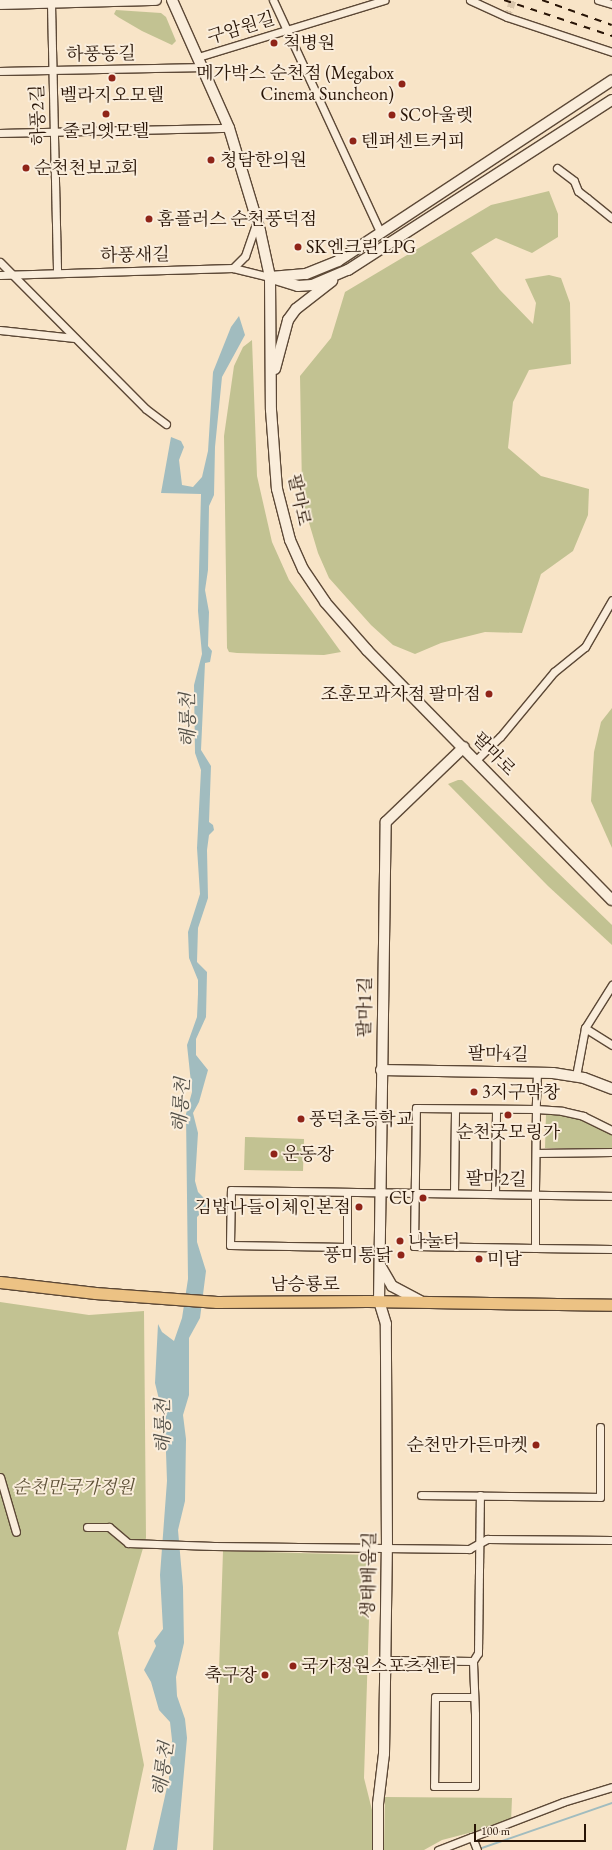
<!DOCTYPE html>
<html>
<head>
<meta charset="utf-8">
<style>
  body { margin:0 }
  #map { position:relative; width:612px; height:1850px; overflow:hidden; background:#f8e4c7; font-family:"EB Garamond","Noto Serif KR",serif }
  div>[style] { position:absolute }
  .green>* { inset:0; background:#c2c292 }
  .water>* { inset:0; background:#a1bcbf }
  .stream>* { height:2px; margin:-1px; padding:0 1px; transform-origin:1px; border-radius:1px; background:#a1bcbf }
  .street-tunnel>* { height:7px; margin-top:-3.5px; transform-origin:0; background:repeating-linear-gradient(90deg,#d9c5aa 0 7px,transparent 0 10.5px) }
  .roads { filter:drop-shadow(1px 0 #5c4836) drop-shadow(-1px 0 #5c4836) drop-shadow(0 1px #5c4836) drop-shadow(0 -1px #5c4836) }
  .street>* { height:7px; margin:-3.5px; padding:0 3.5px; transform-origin:3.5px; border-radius:3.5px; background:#faeddb }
  .secondary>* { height:10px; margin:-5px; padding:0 5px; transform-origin:5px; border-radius:5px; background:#faeddb }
  .primary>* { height:11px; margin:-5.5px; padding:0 5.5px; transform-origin:5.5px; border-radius:5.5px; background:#ecc284 }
  .rail>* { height:2px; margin-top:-1px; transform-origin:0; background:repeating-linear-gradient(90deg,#281406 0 7px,transparent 0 14px) }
  .dots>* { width:11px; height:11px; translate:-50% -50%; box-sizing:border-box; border:2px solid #faeddb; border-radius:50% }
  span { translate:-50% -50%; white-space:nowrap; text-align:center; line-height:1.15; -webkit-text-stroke:4px #faeddb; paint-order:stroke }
  .street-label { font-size:18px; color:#281406 }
  .poi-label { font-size:18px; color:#281406 }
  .left { translate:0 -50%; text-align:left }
  .right { translate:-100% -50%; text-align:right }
  .park-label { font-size:18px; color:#5e5137; font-style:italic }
  .water-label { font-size:19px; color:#524f47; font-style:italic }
  .scale { position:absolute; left:474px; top:1824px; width:112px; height:18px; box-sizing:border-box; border:2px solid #281406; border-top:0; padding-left:5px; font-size:12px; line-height:14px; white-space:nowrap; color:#281406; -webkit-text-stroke:3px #faeddb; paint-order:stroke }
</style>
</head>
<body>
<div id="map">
  <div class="green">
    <div style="clip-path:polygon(116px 10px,161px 13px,166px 17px,176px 41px,172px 45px,142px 31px,118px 17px,114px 14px)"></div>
    <div style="clip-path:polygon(549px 191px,558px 214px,558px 237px,532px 253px,496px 238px,471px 253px,500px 290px,533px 324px,536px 303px,525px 279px,549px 275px,561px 278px,570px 303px,571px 364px,529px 370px,513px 402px,508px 448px,541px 476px,589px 489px,588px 515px,573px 551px,541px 574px,522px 633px,485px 632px,441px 643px,415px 654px,393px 645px,371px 625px,329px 578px,318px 553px,304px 506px,302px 489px,300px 376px,331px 338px,345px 292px,491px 205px)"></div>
    <div style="clip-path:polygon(252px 340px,257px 476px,272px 542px,289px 580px,341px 652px,324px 655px,237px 653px,229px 652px,227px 648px,224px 436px,234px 366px,243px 347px)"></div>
    <div style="clip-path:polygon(612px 708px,612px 848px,591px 801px,594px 752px,601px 722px)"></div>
    <div style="clip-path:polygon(458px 780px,462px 780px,612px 925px,612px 945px,548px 886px,448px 784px)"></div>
    <div style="clip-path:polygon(546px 1113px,588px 1121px,612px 1132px,612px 1148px,545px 1148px)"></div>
    <div style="clip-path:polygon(245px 1137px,304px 1139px,303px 1171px,244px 1170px)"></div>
    <div style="clip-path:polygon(0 1302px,89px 1315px,144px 1311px,146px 1538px,118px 1633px,144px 1765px,126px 1850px,0 1850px)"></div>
    <div style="clip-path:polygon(223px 1551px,371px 1555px,364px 1778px,372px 1810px,372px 1850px,213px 1850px)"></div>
    <div style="clip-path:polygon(385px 1797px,512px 1798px,511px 1822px,442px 1840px,424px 1850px,384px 1850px)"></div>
  </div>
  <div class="water">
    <div style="clip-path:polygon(239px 316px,245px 335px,222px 377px,215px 447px,214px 495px,209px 506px,208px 570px,205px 590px,209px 612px,208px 646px,212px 651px,210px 662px,205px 663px,201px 750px,211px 766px,209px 822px,213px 825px,214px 830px,209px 835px,207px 850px,208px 898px,198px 928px,197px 962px,207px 972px,206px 1017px,196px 1039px,196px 1055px,208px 1070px,199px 1102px,193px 1113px,198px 1133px,195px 1181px,198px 1192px,210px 1204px,197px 1217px,197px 1242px,206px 1271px,200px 1318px,189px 1338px,189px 1395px,183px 1415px,186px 1439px,185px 1501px,178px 1530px,183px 1587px,184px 1643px,176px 1677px,177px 1696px,185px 1719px,187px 1738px,177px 1850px,153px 1850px,169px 1778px,172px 1740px,170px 1722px,159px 1710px,151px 1682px,144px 1670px,156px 1646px,154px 1641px,163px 1629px,160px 1575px,167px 1481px,165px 1424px,155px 1383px,158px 1324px,162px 1332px,174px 1341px,182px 1318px,188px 1279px,186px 1114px,192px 1092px,187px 1045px,197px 1017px,198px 994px,198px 980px,189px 958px,188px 932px,200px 894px,197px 848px,201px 770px,195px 753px,194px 685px,202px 654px,198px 611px,201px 494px,161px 493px,171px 437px,181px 441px,184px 447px,179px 460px,182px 485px,193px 487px,202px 477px,208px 451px,213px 372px,231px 327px)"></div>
  </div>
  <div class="stream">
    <div style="left:207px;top:1675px;width:3px;rotate:-90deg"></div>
    <div style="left:479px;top:1849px;width:141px;rotate:-19.1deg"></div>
  </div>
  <div class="street-tunnel">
    <div style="left:507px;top:17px;width:18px;rotate:-71deg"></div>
  </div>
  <div class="roads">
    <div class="street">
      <div style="left:273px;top:0;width:255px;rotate:65.2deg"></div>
      <div style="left:470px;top:0;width:41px;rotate:24.7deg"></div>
      <div style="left:507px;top:17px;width:111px;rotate:18.4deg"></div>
      <div style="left:598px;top:0;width:15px;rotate:16deg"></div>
      <div style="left:51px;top:4px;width:268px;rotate:88.7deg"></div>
      <div style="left:198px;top:57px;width:195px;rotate:-17deg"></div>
      <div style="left:0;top:71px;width:203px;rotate:-1.1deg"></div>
      <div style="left:0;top:133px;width:229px;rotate:-1.3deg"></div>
      <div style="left:557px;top:168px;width:21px;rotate:37deg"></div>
      <div style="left:574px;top:181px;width:11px;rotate:68deg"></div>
      <div style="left:578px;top:191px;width:11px;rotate:38deg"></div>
      <div style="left:587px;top:198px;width:32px;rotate:39deg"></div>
      <div style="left:0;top:262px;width:207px;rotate:45.2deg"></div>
      <div style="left:146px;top:409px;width:25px;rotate:37deg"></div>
      <div style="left:233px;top:268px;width:17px;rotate:-45deg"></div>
      <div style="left:245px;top:256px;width:36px;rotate:-71deg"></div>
      <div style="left:0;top:275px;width:233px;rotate:-1.7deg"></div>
      <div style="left:233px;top:268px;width:38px;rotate:14deg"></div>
      <div style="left:0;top:330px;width:75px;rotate:6.1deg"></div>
      <div style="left:476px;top:760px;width:33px;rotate:-44deg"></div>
      <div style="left:500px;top:737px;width:85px;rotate:-50.3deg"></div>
      <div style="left:554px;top:672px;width:40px;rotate:-39deg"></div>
      <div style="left:585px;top:647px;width:54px;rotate:-60.1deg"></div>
      <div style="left:585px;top:1028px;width:32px;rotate:32deg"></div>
      <div style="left:537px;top:1072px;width:37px;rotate:92deg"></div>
      <div style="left:536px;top:1109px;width:86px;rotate:90.7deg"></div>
      <div style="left:535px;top:1195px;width:53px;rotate:90deg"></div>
      <div style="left:535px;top:1248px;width:121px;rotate:-179.1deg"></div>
      <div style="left:414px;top:1246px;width:138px;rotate:-89.2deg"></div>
      <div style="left:416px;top:1108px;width:120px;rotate:0.5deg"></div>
      <div style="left:536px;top:1109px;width:26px;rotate:4deg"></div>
      <div style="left:562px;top:1111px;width:22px;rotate:13deg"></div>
      <div style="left:583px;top:1116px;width:32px;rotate:26deg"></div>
      <div style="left:576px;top:1076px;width:49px;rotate:-79.4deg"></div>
      <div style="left:585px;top:1028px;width:51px;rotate:-57.9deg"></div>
      <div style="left:536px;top:1153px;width:76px;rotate:-0.8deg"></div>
      <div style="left:347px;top:1192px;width:55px;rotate:90deg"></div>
      <div style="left:347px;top:1247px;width:117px;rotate:-179deg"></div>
      <div style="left:230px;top:1245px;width:55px;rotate:-89deg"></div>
      <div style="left:231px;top:1190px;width:381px;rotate:0.9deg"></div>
      <div style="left:454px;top:1193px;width:84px;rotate:-89.3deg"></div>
      <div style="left:495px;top:1194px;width:85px;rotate:-89.3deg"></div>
      <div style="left:535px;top:1248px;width:77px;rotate:0.7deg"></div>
      <div style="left:0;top:1477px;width:57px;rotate:73.8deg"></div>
      <div style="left:421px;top:1495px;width:179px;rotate:0.6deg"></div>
      <div style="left:600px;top:1497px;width:70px;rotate:-90deg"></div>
      <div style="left:87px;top:1527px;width:22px"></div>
      <div style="left:109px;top:1527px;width:25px;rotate:40deg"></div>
      <div style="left:128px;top:1543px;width:86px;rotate:2deg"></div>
      <div style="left:214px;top:1546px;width:255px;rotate:0.7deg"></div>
      <div style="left:469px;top:1549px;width:21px;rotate:-29deg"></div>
      <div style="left:487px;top:1539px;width:125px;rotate:0.5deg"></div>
      <div style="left:385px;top:1660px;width:88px;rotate:0.7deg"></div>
      <div style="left:474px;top:1697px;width:39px;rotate:180deg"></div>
      <div style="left:435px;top:1697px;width:89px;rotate:90.6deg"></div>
      <div style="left:434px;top:1786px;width:41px"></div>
      <div style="left:475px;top:1786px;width:72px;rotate:-90deg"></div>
      <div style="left:475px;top:1714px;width:53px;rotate:-92.2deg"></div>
      <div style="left:473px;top:1661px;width:9px;rotate:-58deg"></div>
      <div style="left:478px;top:1653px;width:158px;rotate:-89.3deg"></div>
      <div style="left:472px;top:1837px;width:97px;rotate:-21deg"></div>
      <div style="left:563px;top:1802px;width:51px;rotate:-17deg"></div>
      <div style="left:438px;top:1850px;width:36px;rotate:-21deg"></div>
      <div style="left:472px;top:1837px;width:14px;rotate:69deg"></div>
    </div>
    <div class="secondary">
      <div style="left:172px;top:0;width:140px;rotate:66deg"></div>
      <div style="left:229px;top:128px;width:108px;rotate:73.2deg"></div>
      <div style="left:260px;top:231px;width:47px;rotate:77.7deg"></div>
      <div style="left:270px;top:277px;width:133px;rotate:89.6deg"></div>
      <div style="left:271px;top:410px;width:79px;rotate:85.7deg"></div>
      <div style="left:277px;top:489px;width:53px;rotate:75.7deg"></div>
      <div style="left:290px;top:540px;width:32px;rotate:66deg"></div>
      <div style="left:303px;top:569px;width:40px;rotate:56deg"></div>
      <div style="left:325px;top:602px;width:64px;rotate:48.8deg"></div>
      <div style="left:367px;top:650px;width:350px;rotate:45.6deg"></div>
      <div style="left:0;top:4px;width:156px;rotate:-1.5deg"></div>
      <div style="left:270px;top:277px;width:36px;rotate:-5deg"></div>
      <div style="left:306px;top:274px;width:35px;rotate:-22deg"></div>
      <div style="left:338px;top:261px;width:328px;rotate:-33.4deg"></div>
      <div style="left:272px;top:278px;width:27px;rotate:17deg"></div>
      <div style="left:298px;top:286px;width:14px;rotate:-4deg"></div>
      <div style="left:312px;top:285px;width:39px;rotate:-23deg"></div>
      <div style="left:348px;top:270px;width:314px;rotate:-32.8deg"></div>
      <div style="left:275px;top:369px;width:51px;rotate:-75.1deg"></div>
      <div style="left:288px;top:320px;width:14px;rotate:-54deg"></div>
      <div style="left:296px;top:309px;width:46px;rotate:-37.9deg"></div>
      <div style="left:381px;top:1070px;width:172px;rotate:1deg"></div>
      <div style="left:553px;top:1073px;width:31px;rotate:9deg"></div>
      <div style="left:584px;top:1078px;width:30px;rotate:21deg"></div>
      <div style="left:381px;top:1267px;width:22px;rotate:60deg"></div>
      <div style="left:392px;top:1286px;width:32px;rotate:28deg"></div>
      <div style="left:378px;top:1850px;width:46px;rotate:-90deg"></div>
      <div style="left:378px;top:1804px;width:50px;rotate:-83.2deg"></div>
      <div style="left:384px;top:1754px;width:206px;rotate:-89.2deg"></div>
      <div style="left:387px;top:1548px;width:224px;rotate:-90.3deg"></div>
      <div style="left:386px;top:1324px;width:24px;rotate:-107deg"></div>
      <div style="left:379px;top:1301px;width:479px;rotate:-89.2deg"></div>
      <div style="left:386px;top:822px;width:108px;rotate:-43.9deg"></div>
    </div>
    <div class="primary">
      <div style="left:0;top:1282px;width:96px;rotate:6.6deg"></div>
      <div style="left:95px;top:1293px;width:122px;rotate:4.2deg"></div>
      <div style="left:217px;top:1302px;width:151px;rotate:-0.4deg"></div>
      <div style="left:368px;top:1301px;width:244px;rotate:0.9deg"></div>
    </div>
  </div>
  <div class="rail">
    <div style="left:504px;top:0;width:114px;rotate:18.4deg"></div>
    <div style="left:542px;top:0;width:74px;rotate:19.7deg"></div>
  </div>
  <div class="dots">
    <div style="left:274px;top:43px;background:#8f2418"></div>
    <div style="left:112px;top:78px;background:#8f2418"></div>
    <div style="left:402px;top:84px;background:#8f2418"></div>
    <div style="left:106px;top:114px;background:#8f2418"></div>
    <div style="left:392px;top:115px;background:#8f2418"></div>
    <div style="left:353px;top:141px;background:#8f2418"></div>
    <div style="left:211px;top:160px;background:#8f2418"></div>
    <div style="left:26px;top:168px;background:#8f2418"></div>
    <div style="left:149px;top:219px;background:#8f2418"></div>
    <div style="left:298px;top:247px;background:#8f2418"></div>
    <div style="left:489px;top:694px;background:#8f2418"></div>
    <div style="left:474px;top:1092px;background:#8f2418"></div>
    <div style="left:508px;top:1115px;background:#8f2418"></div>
    <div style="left:301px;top:1119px;background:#8f2418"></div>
    <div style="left:274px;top:1154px;background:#8f2418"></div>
    <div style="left:423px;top:1198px;background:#8f2418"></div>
    <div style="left:359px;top:1207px;background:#8f2418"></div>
    <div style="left:400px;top:1241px;background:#8f2418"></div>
    <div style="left:401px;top:1255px;background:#8f2418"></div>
    <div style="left:479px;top:1259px;background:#8f2418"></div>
    <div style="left:536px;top:1445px;background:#8f2418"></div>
    <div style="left:293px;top:1666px;background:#8f2418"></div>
    <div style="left:265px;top:1675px;background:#8f2418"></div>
  </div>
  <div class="street-label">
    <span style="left:241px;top:28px;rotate:-17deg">구암원길</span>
    <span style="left:101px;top:54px;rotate:-1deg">하풍동길</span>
    <span style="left:38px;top:115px;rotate:-92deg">하풍2길</span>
    <span style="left:135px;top:255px;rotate:-1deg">하풍새길</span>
    <span style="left:299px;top:500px;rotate:78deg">팔마로</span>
    <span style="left:494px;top:754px;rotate:46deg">팔마로</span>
    <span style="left:365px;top:1007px;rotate:-89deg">팔마1길</span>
    <span style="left:498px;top:1054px;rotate:1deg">팔마4길</span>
    <span style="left:496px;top:1179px;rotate:1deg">팔마2길</span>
    <span style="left:305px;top:1284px">남승룡로</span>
    <span style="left:369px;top:1575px;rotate:-89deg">생태배움길</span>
  </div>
  <div class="poi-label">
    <span class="left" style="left:283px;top:43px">척병원</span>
    <span class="right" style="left:394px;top:84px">메가박스 순천점 (Megabox<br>Cinema Suncheon)</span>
    <span style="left:112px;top:95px">벨라지오모텔</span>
    <span class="left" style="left:400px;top:115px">SC아울렛</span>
    <span style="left:106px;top:131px">줄리엣모텔</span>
    <span class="left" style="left:361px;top:141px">텐퍼센트커피</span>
    <span class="left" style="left:220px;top:160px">청담한의원</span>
    <span class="left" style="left:34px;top:168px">순천천보교회</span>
    <span class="left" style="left:157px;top:219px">홈플러스 순천풍덕점</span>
    <span class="left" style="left:306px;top:247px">SK엔크린 LPG</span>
    <span class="right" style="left:481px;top:694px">조훈모과자점 팔마점</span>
    <span class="left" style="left:482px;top:1092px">3지구막창</span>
    <span class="left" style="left:309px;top:1119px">풍덕초등학교</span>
    <span style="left:508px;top:1132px">순천굿모링가</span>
    <span class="left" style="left:282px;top:1154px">운동장</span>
    <span class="right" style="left:415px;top:1198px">CU</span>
    <span class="right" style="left:351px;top:1207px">김밥나들이체인본점</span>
    <span class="left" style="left:408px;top:1241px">나눌터</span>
    <span class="right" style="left:393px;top:1255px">풍미통닭</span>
    <span class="left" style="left:487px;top:1259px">미담</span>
    <span class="right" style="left:528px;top:1445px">순천만가든마켓</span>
    <span class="left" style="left:301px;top:1666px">국가정원스포츠센터</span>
    <span class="right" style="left:257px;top:1675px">축구장</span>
  </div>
  <div class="park-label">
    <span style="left:73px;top:1487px">순천만국가정원</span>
  </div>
  <div class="water-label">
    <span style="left:188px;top:720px;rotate:-91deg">해룡천</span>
    <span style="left:181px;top:1105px;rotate:-86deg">해룡천</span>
    <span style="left:163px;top:1426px;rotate:-91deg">해룡천</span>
    <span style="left:163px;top:1769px;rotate:-82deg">해룡천</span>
  </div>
  <div class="scale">100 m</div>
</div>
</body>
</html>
